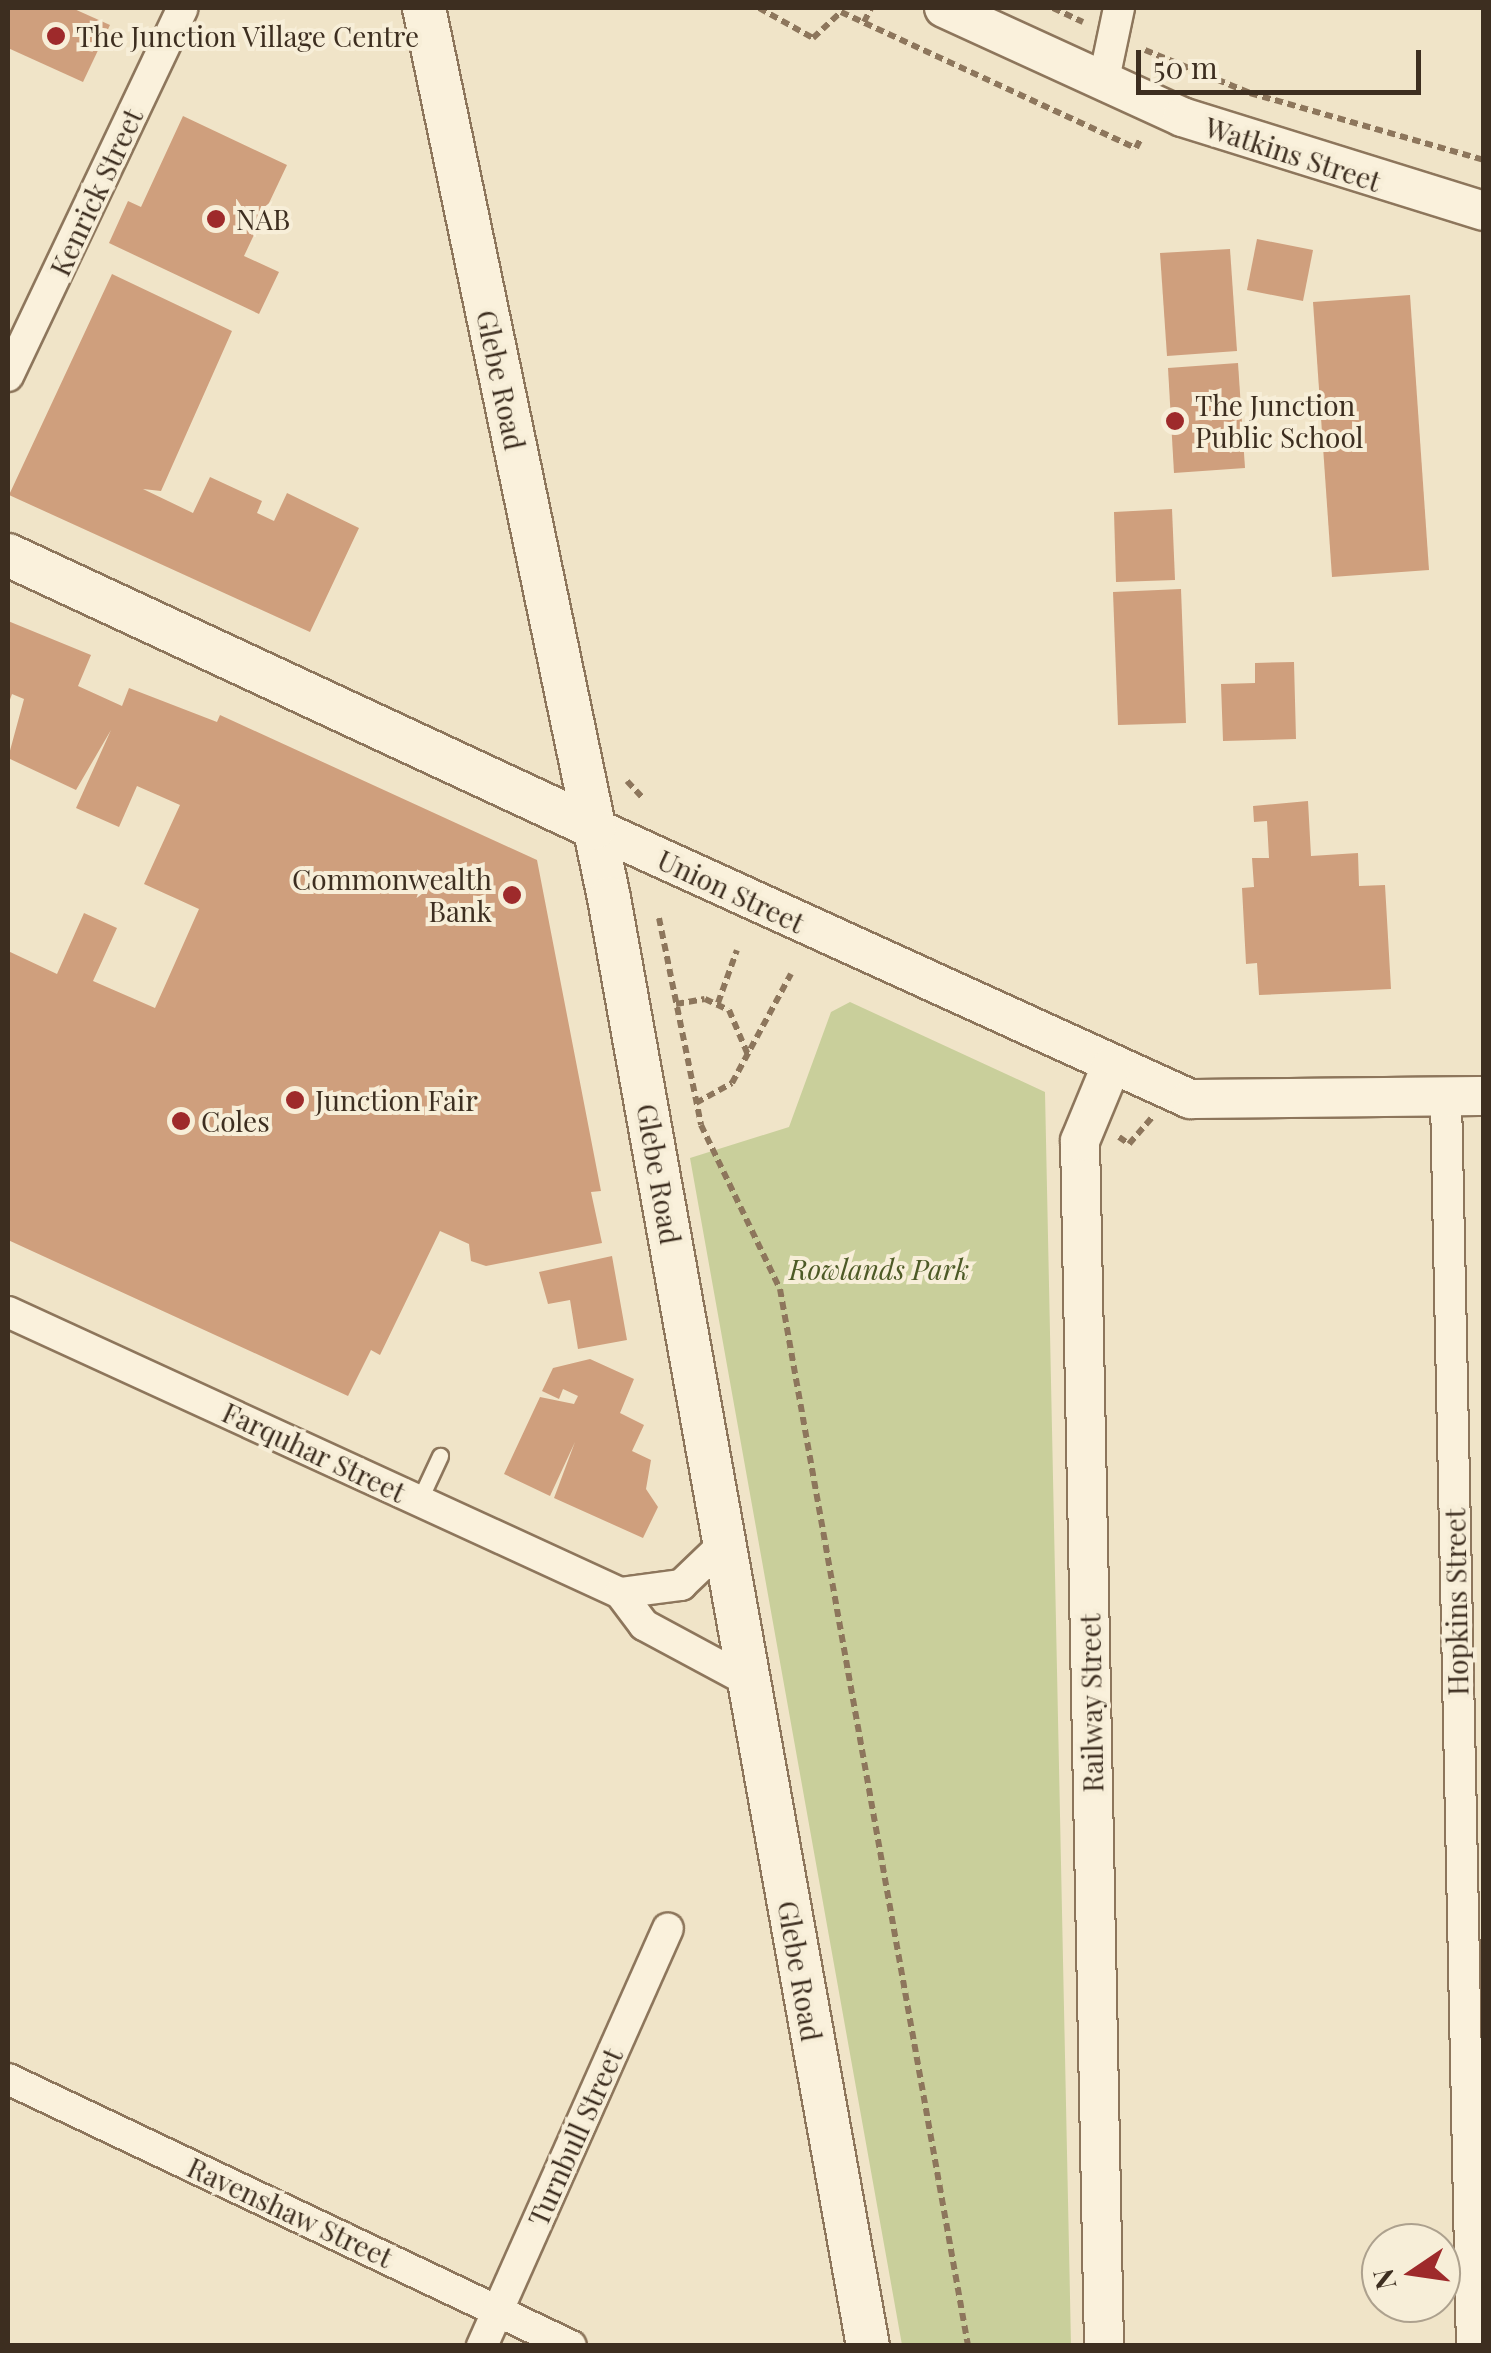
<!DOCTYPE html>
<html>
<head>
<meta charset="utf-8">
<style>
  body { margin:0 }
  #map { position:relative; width:1491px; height:2353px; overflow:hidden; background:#f0e4c8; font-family:"Playfair Display",serif }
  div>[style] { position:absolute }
  .green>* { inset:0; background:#c9cf9b }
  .building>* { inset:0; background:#cf9f7d }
  .path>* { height:6px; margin-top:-3px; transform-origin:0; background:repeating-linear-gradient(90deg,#8d765c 0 8px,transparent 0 13px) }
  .roads { filter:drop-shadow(2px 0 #8d765c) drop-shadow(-2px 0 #8d765c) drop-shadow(0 2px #8d765c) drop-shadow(0 -2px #8d765c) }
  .service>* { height:15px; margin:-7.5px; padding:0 7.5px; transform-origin:7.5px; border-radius:7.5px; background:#faf1dc }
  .minor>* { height:30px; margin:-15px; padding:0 15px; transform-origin:15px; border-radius:15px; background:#faf1dc }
  .tertiary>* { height:38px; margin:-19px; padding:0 19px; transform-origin:19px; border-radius:19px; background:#faf1dc }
  .secondary>* { height:42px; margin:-21px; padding:0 21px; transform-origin:21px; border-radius:21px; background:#faf1dc }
  .dots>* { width:28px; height:28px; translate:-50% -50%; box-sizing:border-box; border:5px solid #f7eed8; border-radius:50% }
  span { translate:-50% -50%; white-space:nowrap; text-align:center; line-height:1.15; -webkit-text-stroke:8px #f7eed8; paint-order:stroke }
  .poi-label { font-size:28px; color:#3d2e20 }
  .left { translate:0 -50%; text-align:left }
  .right { translate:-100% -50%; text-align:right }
  .street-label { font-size:28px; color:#3d2e20 }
  .park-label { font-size:28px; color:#4d5a26; font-style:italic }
  .frame { position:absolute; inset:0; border:10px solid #3d2e20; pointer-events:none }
  .north { position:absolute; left:1361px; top:2223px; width:100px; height:100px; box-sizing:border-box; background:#f7eed8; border:2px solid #ada18e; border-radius:50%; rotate:257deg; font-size:28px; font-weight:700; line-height:40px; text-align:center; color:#3d2e20 }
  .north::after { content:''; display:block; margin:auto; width:35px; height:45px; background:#9e2a2b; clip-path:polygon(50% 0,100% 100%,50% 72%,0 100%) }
  .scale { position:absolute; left:1136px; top:50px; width:285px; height:45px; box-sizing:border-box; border:5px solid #3d2e20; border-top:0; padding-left:12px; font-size:30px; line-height:35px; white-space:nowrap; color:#3d2e20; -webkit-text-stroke:8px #f7eed8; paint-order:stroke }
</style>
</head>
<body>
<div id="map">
  <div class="green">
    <div style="clip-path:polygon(850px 1002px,1045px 1092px,1071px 2345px,902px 2345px,690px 1158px,789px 1127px,831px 1012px)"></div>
  </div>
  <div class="building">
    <div style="clip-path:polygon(8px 8px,72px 8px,110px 25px,83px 82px,8px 48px)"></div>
    <div style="clip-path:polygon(183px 116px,287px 165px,244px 256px,279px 272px,259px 314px,109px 243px,128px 201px,141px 207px)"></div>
    <div style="clip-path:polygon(1257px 239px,1313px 250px,1303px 301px,1247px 290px)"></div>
    <div style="clip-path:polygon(1230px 249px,1237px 351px,1167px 356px,1160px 253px)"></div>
    <div style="clip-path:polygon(112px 274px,232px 331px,161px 491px,143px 489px,193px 513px,210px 477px,262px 501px,257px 513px,274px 521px,287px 493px,359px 528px,310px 632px,9px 495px)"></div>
    <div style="clip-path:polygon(1410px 295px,1429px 570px,1332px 577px,1313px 302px)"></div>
    <div style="clip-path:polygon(1238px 363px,1245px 468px,1174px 473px,1168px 368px)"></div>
    <div style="clip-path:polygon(1172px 509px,1175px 580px,1116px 582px,1114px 512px)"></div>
    <div style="clip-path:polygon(1181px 589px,1186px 723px,1118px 725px,1113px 592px)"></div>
    <div style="clip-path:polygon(8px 621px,91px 655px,78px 686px,122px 706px,129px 688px,217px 722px,220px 715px,537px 860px,601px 1191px,591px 1192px,602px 1243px,486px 1266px,471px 1261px,469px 1244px,440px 1231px,380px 1355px,371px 1350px,348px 1396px,8px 1240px,8px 951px,57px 974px,84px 913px,117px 928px,93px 981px,155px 1008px,199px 909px,144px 884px,180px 805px,137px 786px,119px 827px,76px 808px,111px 730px,76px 790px,8px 758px,24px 699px,12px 694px,8px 705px)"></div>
    <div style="clip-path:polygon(1294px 662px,1296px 739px,1223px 741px,1221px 684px,1255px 683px,1255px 663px)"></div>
    <div style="clip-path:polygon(1308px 801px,1311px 856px,1358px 853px,1359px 886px,1385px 885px,1391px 989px,1259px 995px,1257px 963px,1246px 964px,1242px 888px,1254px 887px,1252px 858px,1269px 858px,1267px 821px,1254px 822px,1253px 806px)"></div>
    <div style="clip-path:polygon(612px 1256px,627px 1340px,578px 1349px,570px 1300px,548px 1304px,539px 1272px)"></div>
    <div style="clip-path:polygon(590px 1359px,634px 1379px,620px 1413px,644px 1425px,632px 1451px,651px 1460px,646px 1489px,658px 1507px,643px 1538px,554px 1498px,575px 1442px,550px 1496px,504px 1474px,540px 1397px,574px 1404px,578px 1396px,563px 1389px,559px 1399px,542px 1391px,553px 1368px)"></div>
  </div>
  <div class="path">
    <div style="left:759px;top:8px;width:62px;rotate:29.1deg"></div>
    <div style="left:813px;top:38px;width:38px;rotate:-43deg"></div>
    <div style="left:841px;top:12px;width:325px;rotate:24.8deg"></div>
    <div style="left:1136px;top:148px;width:11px;rotate:-63deg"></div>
    <div style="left:1053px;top:8px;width:33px;rotate:25deg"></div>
    <div style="left:864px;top:22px;width:16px;rotate:-63deg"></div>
    <div style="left:1145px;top:50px;width:113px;rotate:22.3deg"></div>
    <div style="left:1250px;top:93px;width:243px;rotate:16deg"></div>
    <div style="left:627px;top:781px;width:22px;rotate:47deg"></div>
    <div style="left:659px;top:918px;width:211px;rotate:78.5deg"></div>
    <div style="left:701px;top:1125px;width:182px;rotate:64.3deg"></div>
    <div style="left:780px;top:1289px;width:1074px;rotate:79.91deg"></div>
    <div style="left:718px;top:1003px;width:56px;rotate:-70.3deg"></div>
    <div style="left:676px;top:1004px;width:29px;rotate:-10deg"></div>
    <div style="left:705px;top:999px;width:26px;rotate:25deg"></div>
    <div style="left:729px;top:1010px;width:49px;rotate:67.1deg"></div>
    <div style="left:696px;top:1103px;width:41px;rotate:-29.1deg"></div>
    <div style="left:732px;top:1083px;width:124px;rotate:-61.6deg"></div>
    <div style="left:1119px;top:1137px;width:12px;rotate:35deg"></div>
    <div style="left:1129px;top:1144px;width:35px;rotate:-49deg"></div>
  </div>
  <div class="roads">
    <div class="service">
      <div style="left:419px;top:1501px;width:50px;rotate:-65deg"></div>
    </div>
    <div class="minor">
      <div style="left:1103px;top:84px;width:78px;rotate:-78.1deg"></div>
      <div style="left:8px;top:376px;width:407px;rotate:-64.6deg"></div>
      <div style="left:1446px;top:1098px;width:1248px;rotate:88.81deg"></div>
      <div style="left:8px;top:1312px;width:673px;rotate:24.66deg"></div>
      <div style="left:620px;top:1593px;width:62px;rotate:-7.5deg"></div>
      <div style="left:681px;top:1585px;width:61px;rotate:-43.7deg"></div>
      <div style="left:620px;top:1593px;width:40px;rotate:53deg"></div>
      <div style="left:644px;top:1625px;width:120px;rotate:28.3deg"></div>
      <div style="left:8px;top:2079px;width:623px;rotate:25.37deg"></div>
      <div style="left:482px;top:2346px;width:457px;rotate:-66deg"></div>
    </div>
    <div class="tertiary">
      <div style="left:944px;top:8px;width:262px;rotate:24.6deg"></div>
      <div style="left:1182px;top:117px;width:316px;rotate:17.3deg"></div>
      <div style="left:595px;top:828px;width:654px;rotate:24.49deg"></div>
      <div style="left:1190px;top:1099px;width:294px;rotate:-0.6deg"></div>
      <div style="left:1104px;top:2346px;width:1205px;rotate:-91.14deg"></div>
      <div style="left:1080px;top:1141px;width:81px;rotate:-67.5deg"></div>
    </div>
    <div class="secondary">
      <div style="left:424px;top:8px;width:909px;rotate:78.26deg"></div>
      <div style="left:609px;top:898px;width:1471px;rotate:79.86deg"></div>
      <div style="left:8px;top:555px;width:647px;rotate:24.94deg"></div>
    </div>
  </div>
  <div class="dots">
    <div style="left:56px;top:36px;background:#9e2a2b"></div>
    <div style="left:216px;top:219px;background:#9e2a2b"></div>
    <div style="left:1175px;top:421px;background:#9e2a2b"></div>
    <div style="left:512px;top:895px;background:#9e2a2b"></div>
    <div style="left:295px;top:1100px;background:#9e2a2b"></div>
    <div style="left:181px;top:1121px;background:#9e2a2b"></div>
  </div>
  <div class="poi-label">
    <span class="left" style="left:76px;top:36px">The Junction Village Centre</span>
    <span class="left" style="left:236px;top:219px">NAB</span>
    <span class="left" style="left:1195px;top:421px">The Junction<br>Public School</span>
    <span class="right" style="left:492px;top:895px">Commonwealth<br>Bank</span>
    <span class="left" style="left:315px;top:1100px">Junction Fair</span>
    <span class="left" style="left:201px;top:1121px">Coles</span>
  </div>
  <div class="street-label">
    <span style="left:1293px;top:154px;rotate:18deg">Watkins Street</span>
    <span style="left:96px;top:192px;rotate:-65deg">Kenrick Street</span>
    <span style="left:501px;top:380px;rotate:78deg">Glebe Road</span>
    <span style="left:731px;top:891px;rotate:25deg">Union Street</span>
    <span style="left:659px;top:1174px;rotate:80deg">Glebe Road</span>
    <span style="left:314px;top:1452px;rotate:25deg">Farquhar Street</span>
    <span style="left:1456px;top:1602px;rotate:-91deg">Hopkins Street</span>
    <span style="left:1091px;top:1703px;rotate:-91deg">Railway Street</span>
    <span style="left:800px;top:1971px;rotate:80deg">Glebe Road</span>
    <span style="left:575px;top:2137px;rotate:-66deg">Turnbull Street</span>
    <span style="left:290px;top:2212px;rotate:25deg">Ravenshaw Street</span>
  </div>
  <div class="park-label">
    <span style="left:879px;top:1269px">Rowlands Park</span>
  </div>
  <div class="frame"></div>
  <div class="north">N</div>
  <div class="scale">50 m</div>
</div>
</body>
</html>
